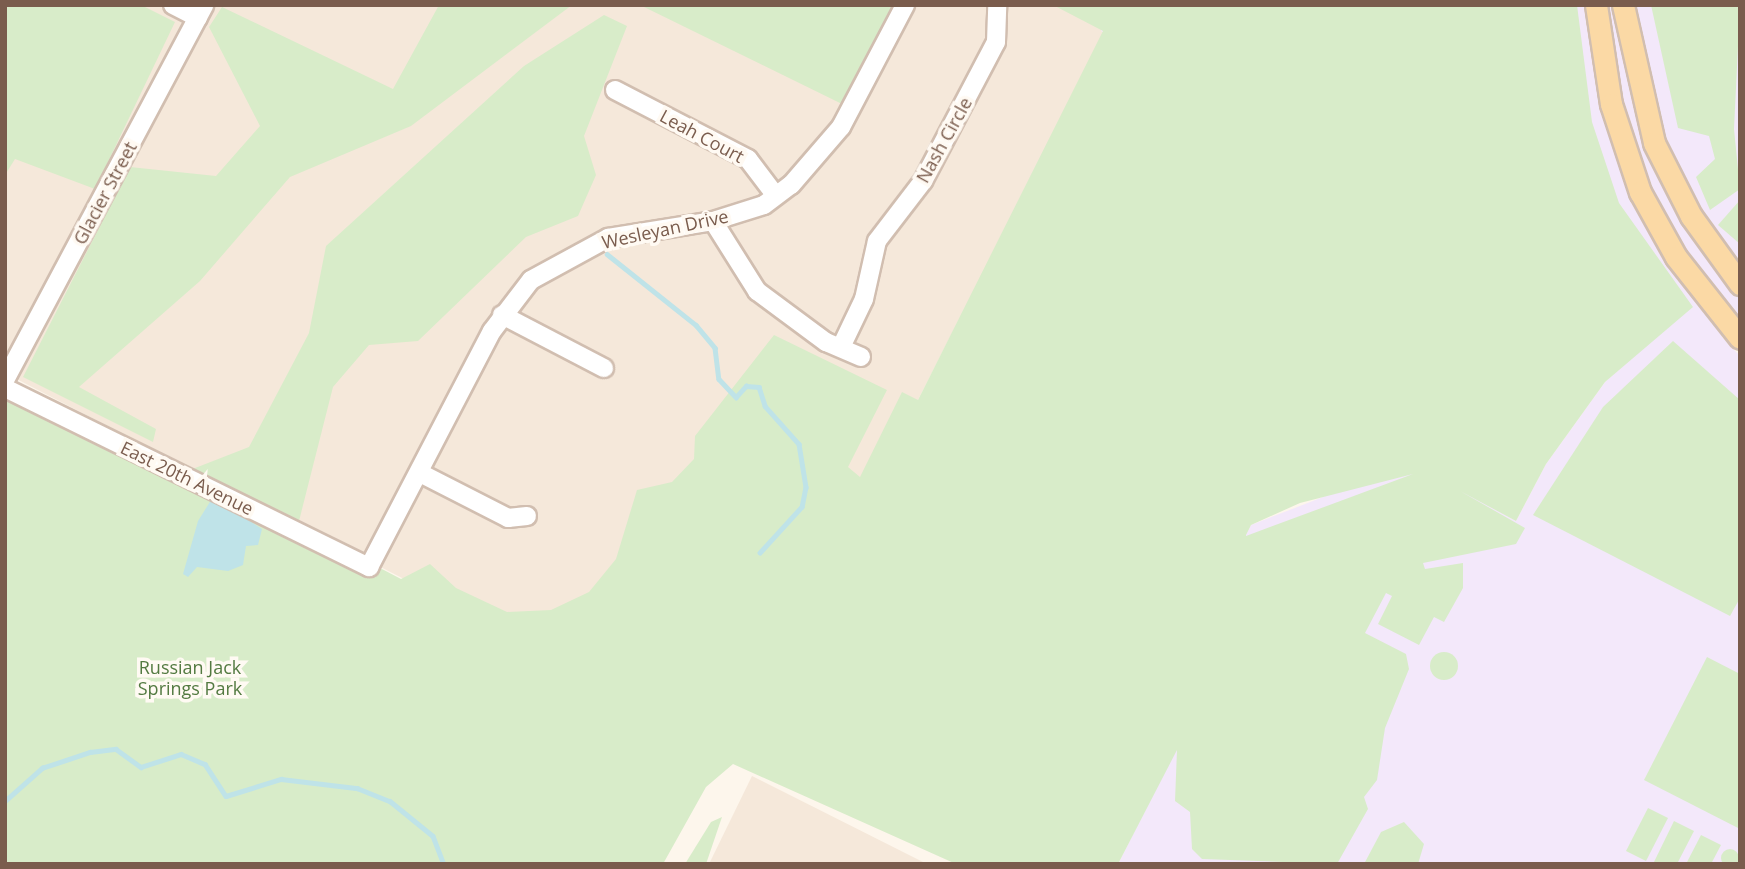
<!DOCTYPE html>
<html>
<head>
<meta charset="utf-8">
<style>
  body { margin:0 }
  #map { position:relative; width:1745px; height:869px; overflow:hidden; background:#fdf6ec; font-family:"Open Sans",sans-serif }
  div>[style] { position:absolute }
  .residential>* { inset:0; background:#f5e8da }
  .education>* { inset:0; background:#f3e8fa }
  .green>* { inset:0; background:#d8ecc9 }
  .round { border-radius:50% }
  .water>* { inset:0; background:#bfe3e8 }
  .stream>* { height:4.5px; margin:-2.25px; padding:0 2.25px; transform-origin:2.25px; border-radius:2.25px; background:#bfe3e8 }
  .roads { filter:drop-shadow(2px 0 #d1beb0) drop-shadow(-2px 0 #d1beb0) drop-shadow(0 2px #d1beb0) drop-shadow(0 -2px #d1beb0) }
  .minor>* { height:18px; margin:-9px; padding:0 9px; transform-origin:9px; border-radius:9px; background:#fff }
  .major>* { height:21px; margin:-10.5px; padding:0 10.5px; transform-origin:10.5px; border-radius:10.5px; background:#fbd9a5 }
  span { translate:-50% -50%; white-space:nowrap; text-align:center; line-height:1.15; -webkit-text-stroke:7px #fffaf3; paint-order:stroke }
  .street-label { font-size:18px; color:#7a5c4d }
  .park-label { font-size:18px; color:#537a41 }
  .frame { position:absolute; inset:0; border:7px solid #7a5c4d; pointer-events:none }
</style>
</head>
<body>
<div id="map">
  <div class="residential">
    <div style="clip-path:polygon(5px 5px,1119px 5px,918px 400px,729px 747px,5px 373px)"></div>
    <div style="clip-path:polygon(752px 776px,927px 864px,709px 864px)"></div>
  </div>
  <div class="education">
    <div style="clip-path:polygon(1114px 5px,1740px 5px,1740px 316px,1722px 337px,1740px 356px,1740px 864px,1118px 864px,1187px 728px,1199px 624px,1251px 525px,1359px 483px,1409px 473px,1428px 473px,1516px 521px,1546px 464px,1605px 382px,1671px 324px,1101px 31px)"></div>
  </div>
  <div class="green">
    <div style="clip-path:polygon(5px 5px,141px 5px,175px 22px,95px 189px,15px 159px,5px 175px)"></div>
    <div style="clip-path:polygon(439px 5px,572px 5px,411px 126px,290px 177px,200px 281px,79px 387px,156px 429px,153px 442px,23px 377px,130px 167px,216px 176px,260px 126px,209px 27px,222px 7px,393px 89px)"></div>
    <div style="clip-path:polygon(640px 5px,893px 5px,842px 104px)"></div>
    <div style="clip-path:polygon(evenodd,1053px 5px,1577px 5px,1592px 122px,1619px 203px,1693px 307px,1605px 382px,1546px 464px,1516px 521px,1460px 491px,1525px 528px,1516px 544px,1423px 563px,1425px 569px,1463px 563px,1463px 588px,1444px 622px,1434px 617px,1419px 645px,1378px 624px,1392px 596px,1386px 593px,1365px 633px,1406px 654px,1409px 669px,1385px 728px,1377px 780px,1364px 797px,1368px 809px,1337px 864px,1202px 859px,1192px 849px,1190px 812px,1175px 801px,1177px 750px,1118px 864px,956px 864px,733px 764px,706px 787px,663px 864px,5px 864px,5px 376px,190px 470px,249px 447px,309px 333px,326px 246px,524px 66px,604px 15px,627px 26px,584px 136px,596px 175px,578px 216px,526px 237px,418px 341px,369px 345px,333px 387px,298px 525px,401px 579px,430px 564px,456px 588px,507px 612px,551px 610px,589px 592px,616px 559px,637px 490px,672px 482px,694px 459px,695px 436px,774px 335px,887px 390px,848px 467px,860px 477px,902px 392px,918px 400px,1103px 31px,1053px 5px,1413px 474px,1246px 536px,1246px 535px,1251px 525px,1300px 503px,1413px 474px)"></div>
    <div style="clip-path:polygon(1651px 5px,1740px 5px,1734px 129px,1740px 189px,1710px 210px,1696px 177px,1715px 159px,1709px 136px,1678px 128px)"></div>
    <div style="clip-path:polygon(1740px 200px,1740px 244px,1718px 225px)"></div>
    <div style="clip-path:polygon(1673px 341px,1740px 400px,1740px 598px,1730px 616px,1533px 515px,1603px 407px)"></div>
    <div class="round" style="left:1430px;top:652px;width:28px;height:28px"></div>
    <div style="clip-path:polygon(1707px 657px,1740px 674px,1740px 829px,1644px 780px)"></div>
    <div style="clip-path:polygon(1648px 808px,1668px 818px,1646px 861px,1626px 851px)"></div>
    <div style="clip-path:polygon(722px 817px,706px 864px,685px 864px,711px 822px)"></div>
    <div style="clip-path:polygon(1674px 821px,1694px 831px,1677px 864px,1653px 864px)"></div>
    <div style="clip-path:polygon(1404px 822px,1424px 844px,1418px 864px,1364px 864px,1381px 832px)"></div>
    <div style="clip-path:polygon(1701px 835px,1721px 845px,1711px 864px,1686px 864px)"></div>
    <div class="round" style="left:1721px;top:849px;width:18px;height:18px"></div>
  </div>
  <div class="water">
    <div style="clip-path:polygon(213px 497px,262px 529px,258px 545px,246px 546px,243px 565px,228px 571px,197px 567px,188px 577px,183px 574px,198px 521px)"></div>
  </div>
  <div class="stream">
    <div style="left:607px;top:254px;width:114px;rotate:38.6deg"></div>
    <div style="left:696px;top:325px;width:30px;rotate:50deg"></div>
    <div style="left:715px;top:348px;width:31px;rotate:83deg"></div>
    <div style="left:719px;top:379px;width:25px;rotate:47deg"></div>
    <div style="left:736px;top:397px;width:15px;rotate:-48deg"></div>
    <div style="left:746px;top:386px;width:13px;rotate:4deg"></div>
    <div style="left:759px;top:387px;width:20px;rotate:72deg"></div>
    <div style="left:765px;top:406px;width:51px;rotate:48.2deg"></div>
    <div style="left:799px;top:444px;width:44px;rotate:80.8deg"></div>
    <div style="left:806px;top:487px;width:20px;rotate:101deg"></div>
    <div style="left:802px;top:507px;width:62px;rotate:132.4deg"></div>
    <div style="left:5px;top:801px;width:50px;rotate:-41.7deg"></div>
    <div style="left:42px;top:768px;width:51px;rotate:-18.4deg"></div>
    <div style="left:90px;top:752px;width:26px;rotate:-7deg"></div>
    <div style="left:116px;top:749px;width:31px;rotate:36deg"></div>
    <div style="left:141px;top:767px;width:42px;rotate:-18deg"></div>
    <div style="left:181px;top:754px;width:26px;rotate:23deg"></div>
    <div style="left:205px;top:764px;width:38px;rotate:57deg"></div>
    <div style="left:226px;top:796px;width:58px;rotate:-17.2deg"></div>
    <div style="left:281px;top:779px;width:77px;rotate:6.8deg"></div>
    <div style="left:357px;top:788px;width:35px;rotate:22deg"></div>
    <div style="left:390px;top:801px;width:55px;rotate:39.1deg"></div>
    <div style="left:433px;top:836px;width:30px;rotate:69deg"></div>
  </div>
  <div class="roads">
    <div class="minor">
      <div style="left:173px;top:5px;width:28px;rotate:27deg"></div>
      <div style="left:615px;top:90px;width:150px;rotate:27.4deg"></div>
      <div style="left:748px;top:159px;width:46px;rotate:52.9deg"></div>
      <div style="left:713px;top:221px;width:83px;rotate:57.8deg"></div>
      <div style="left:757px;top:291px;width:86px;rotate:36.5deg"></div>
      <div style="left:826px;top:342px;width:38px;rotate:23deg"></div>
      <div style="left:502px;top:315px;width:115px;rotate:27.5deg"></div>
      <div style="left:842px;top:345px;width:51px;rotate:-64.4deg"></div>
      <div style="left:864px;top:299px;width:59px;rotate:-77.4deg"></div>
      <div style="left:877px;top:241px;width:76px;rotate:-52.5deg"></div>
      <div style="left:923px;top:181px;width:157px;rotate:-62.3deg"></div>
      <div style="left:996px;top:42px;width:37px;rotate:-88deg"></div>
      <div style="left:5px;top:380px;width:425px;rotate:-62deg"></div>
      <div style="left:5px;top:388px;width:406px;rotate:26.2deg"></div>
      <div style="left:369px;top:567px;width:266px;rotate:-62.5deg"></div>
      <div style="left:492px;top:331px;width:64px;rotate:-52.6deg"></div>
      <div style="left:531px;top:280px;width:88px;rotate:-28.6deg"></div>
      <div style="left:608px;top:238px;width:106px;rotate:-9.2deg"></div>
      <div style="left:713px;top:221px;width:53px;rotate:-17.4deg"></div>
      <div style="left:764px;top:205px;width:34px;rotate:-37deg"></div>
      <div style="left:791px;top:185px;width:77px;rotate:-49.2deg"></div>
      <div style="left:841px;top:127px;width:138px;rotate:-62.3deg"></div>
      <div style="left:420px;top:473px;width:99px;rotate:27.1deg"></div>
      <div style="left:508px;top:518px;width:19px;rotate:-6deg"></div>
    </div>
    <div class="major">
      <div style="left:1596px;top:5px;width:100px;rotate:81.4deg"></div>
      <div style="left:1611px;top:104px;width:93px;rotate:71.8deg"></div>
      <div style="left:1640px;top:192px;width:74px;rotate:61deg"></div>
      <div style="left:1676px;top:257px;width:103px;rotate:51.7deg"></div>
      <div style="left:1623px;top:5px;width:141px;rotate:77.3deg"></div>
      <div style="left:1654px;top:143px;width:82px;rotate:63.1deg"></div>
      <div style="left:1691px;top:216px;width:84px;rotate:54.2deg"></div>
    </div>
  </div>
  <div class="street-label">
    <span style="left:702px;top:136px;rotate:28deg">Leah Court</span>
    <span style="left:944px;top:140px;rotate:-61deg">Nash Circle</span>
    <span style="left:105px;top:193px;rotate:-62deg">Glacier Street</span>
    <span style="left:665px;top:229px;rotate:-12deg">Wesleyan Drive</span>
    <span style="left:187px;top:478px;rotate:26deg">East 20th Avenue</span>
  </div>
  <div class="park-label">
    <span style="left:190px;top:678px">Russian Jack<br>Springs Park</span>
  </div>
  <div class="frame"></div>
</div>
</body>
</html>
